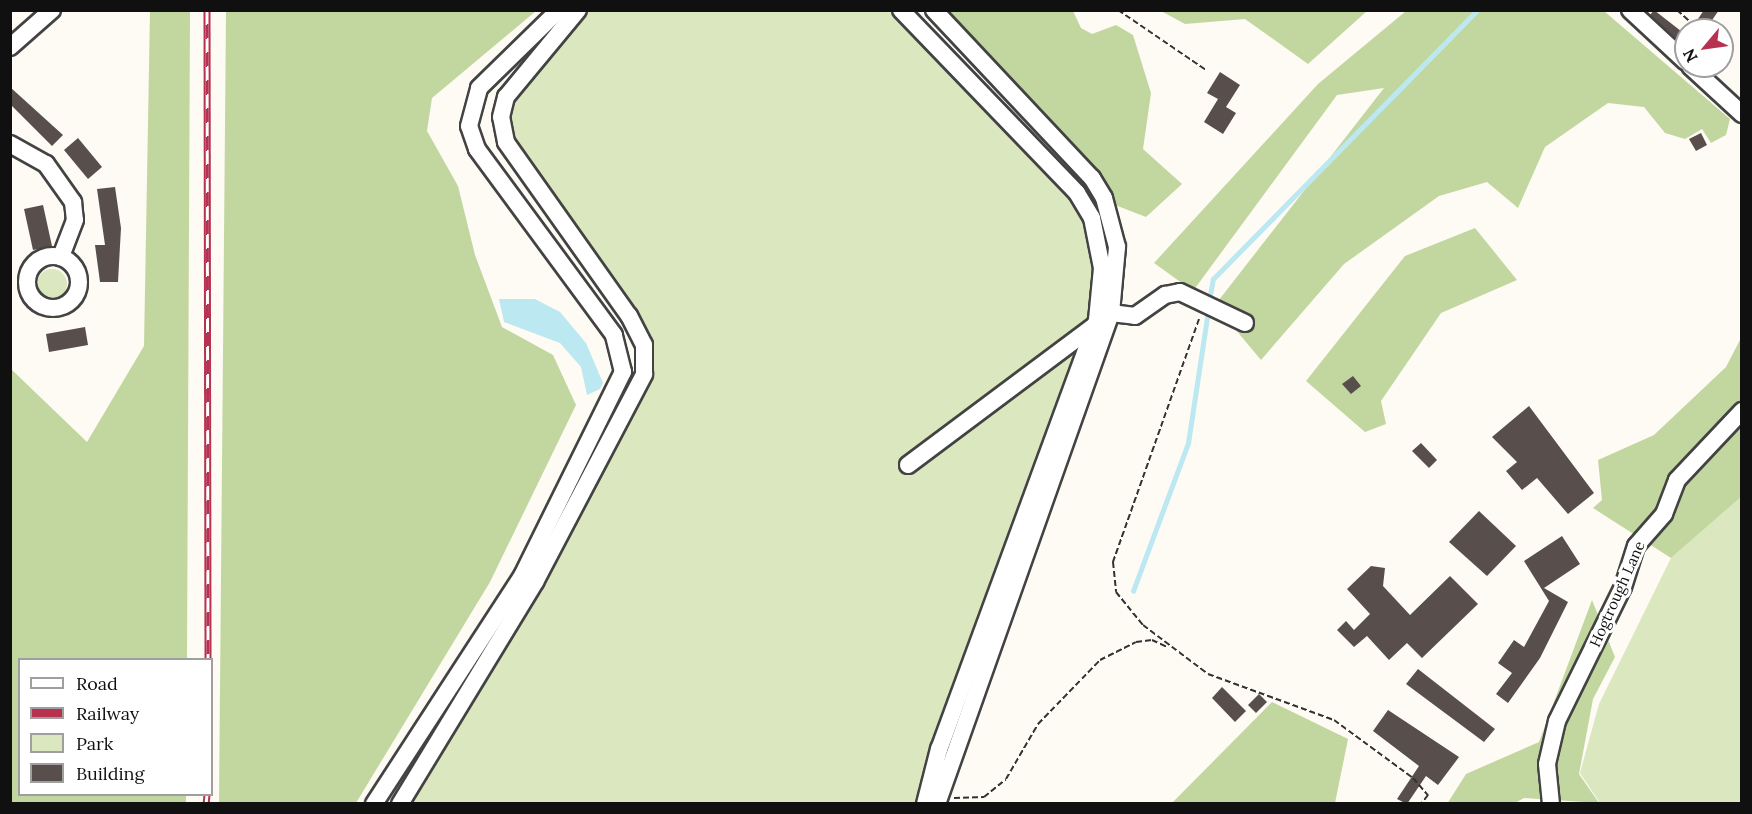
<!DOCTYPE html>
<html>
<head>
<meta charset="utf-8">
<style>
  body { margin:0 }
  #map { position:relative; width:1752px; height:814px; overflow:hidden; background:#fefaf4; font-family:Lora,serif }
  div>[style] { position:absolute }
  .green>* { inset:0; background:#dbe7bf }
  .round { border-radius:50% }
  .forest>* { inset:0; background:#c2d79f }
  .water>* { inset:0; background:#bce8f2 }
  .stream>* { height:4.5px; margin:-2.25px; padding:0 2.25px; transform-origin:2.25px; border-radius:2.25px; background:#bce8f2 }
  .building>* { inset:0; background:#584f4d }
  .path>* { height:2px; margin-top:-1px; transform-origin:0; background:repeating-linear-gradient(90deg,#323232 0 6px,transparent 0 9px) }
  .roads { filter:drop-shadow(2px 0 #434343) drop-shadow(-2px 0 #434343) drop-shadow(0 2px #434343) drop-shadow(0 -2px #434343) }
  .minor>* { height:16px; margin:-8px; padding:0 8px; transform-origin:8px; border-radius:8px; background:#fff }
  .minor>.ring { margin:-8px; padding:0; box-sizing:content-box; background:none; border:16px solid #fff; border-radius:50% }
  .rail>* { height:7px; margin-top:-3.5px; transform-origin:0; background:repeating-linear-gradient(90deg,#fff 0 14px,#b73150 0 28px); box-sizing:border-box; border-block:2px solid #b73150 }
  span { translate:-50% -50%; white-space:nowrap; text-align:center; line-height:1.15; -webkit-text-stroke:6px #fff; paint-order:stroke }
  .street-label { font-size:15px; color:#101010 }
  .frame { position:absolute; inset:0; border:12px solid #101010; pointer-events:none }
  .legend { position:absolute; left:18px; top:658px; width:195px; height:138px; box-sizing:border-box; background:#fff; border:2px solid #9f9f9f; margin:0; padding:8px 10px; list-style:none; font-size:18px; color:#101010 }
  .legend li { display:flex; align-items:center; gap:12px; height:30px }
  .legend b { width:30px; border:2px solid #9f9f9f }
  .north { position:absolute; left:1674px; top:18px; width:60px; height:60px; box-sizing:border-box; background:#fff; border:2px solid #9f9f9f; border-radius:50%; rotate:241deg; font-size:16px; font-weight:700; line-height:24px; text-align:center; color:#101010 }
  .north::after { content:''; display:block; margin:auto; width:21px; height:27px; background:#b73150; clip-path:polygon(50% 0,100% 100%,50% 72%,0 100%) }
</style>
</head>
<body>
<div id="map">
  <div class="green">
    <div style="clip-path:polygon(584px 11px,897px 11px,1074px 195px,1096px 250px,1096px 303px,920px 803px,404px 804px,639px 401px,648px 345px,511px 141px,506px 117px,510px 100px)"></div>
    <div class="round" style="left:37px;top:269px;width:30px;height:30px"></div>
    <div style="clip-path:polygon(1741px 497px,1741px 803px,1600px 803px,1580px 773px,1599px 704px,1671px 558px)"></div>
  </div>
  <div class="forest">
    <div style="clip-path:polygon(150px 11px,190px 11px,187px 659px,20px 660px,20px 794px,186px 795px,186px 803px,11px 803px,11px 369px,87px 442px,144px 346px)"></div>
    <div style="clip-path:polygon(226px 11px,536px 11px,432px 98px,427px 131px,458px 186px,475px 255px,502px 327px,553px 355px,576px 405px,490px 582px,356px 803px,219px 803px)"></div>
    <div style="clip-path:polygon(930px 11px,1073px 11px,1081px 28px,1092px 34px,1116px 25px,1133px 35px,1151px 93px,1143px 149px,1182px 184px,1146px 217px,1115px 205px)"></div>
    <div style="clip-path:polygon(1161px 11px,1367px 11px,1308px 64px,1245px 19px,1185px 24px)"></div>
    <div style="clip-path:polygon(1406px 11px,1604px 11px,1730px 119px,1726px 135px,1711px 143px,1702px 129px,1685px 139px,1665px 133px,1644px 107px,1608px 103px,1545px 147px,1518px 208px,1487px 182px,1439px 196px,1344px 264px,1261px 360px,1215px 305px,1384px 88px,1337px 95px,1193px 291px,1154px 263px,1318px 84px)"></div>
    <div style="clip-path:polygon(1475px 228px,1517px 280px,1441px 313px,1381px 401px,1386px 424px,1365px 432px,1306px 381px,1405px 256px)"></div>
    <div style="clip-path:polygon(1741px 338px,1741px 497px,1671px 558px,1593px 508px,1602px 500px,1598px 460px,1654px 435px,1726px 367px)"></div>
    <div style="clip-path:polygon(1592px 600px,1615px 657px,1593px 699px,1579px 774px,1599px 803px,1524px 798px,1515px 803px,1447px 804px,1466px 774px,1539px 742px)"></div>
    <div style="clip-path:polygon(1272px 702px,1348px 739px,1335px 803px,1172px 803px)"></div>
  </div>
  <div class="water">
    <div style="clip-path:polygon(499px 299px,535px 299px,560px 312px,586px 343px,603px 383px,600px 389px,587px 395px,581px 367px,560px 343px,504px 322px)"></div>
  </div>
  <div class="stream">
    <div style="left:1209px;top:301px;width:22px;rotate:-80deg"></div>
    <div style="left:1213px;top:279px;width:377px;rotate:-45.5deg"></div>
    <div style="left:1133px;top:591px;width:158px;rotate:-69.6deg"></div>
    <div style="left:1188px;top:443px;width:134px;rotate:-81.4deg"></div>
  </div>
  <div class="building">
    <div style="clip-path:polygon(1654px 10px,1686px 35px,1686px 48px,1650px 15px)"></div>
    <div style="clip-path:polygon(1704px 10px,1719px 10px,1706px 29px,1696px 22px)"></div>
    <div style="clip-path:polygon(1220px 72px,1240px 85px,1226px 107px,1236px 113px,1223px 134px,1204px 122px,1218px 99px,1207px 93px)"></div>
    <div style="clip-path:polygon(10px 87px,63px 135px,52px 146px,10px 104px)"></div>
    <div style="clip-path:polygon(1701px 133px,1707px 145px,1696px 151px,1689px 139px)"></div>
    <div style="clip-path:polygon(78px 138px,102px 167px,88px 179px,64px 150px)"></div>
    <div style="clip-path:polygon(115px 187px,121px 228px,118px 282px,100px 282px,95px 245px,105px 245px,97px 189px)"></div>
    <div style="clip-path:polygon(43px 205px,52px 246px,33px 250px,24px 209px)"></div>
    <div style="clip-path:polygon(85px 327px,88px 345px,49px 352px,46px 334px)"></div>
    <div style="clip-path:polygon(1353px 376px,1361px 386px,1351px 394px,1342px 384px)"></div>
    <div style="clip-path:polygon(1529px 406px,1594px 493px,1568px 514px,1537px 478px,1522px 490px,1506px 471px,1517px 462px,1492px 437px)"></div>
    <div style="clip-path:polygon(1421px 443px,1437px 460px,1429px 468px,1412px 451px)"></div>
    <div style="clip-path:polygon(1479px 511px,1516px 546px,1487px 576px,1449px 542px)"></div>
    <div style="clip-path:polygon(1562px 536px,1580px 564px,1544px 588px,1568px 602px,1540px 658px,1508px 703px,1496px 694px,1512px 673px,1498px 663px,1514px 640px,1524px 647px,1549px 601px,1524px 561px)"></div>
    <div style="clip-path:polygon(1371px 566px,1385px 568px,1383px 586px,1410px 615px,1450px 576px,1478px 604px,1422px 658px,1407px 643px,1389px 660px,1367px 636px,1354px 647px,1337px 630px,1346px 621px,1354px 630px,1370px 614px,1347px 589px)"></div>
    <div style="clip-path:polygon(1418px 669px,1495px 729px,1484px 742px,1406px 684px)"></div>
    <div style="clip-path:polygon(1222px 687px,1246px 711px,1235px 722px,1212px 698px)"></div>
    <div style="clip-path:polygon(1259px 694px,1267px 702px,1256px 713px,1248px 705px)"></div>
    <div style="clip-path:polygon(1388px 710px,1459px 757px,1438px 785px,1426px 776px,1407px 804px,1397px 799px,1419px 766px,1373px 731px)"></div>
  </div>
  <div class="path">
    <div style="left:1118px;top:10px;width:107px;rotate:34.3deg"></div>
    <div style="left:1677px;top:10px;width:30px;rotate:42deg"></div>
    <div style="left:1199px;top:319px;width:258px;rotate:109.5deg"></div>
    <div style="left:1113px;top:562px;width:30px;rotate:84deg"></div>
    <div style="left:1116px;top:592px;width:43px;rotate:50.7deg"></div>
    <div style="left:1143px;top:625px;width:81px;rotate:37deg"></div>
    <div style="left:1208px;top:674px;width:134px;rotate:20.1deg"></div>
    <div style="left:1334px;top:720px;width:98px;rotate:36.3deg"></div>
    <div style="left:1413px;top:778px;width:23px;rotate:49deg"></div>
    <div style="left:1428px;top:795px;width:11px;rotate:128deg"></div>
    <div style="left:954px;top:798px;width:30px;rotate:-2deg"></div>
    <div style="left:984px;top:797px;width:28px;rotate:-39deg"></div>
    <div style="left:1006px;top:779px;width:64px;rotate:-59.8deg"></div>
    <div style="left:1038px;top:724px;width:89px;rotate:-45.9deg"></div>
    <div style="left:1100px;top:660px;width:40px;rotate:-26.6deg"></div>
    <div style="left:1136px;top:642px;width:16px;rotate:-7deg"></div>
    <div style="left:1152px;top:640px;width:17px;rotate:25deg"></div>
  </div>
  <div class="roads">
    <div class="minor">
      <div style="left:901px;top:10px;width:254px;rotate:46.1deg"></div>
      <div style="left:1077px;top:193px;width:29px;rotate:59deg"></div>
      <div style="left:1092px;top:218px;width:51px;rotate:78.7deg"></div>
      <div style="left:1102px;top:268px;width:52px;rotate:95.5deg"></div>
      <div style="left:1097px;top:320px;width:457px;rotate:110.2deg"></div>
      <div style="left:939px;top:749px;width:57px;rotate:104.3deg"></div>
      <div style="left:934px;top:10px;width:231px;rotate:46.8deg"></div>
      <div style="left:1092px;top:178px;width:23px;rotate:59deg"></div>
      <div style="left:1104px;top:198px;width:51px;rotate:75.1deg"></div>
      <div style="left:1117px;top:247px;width:66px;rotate:95.2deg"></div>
      <div style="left:1111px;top:313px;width:521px;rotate:109.51deg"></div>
      <div style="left:1630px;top:10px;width:76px;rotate:42.9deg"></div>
      <div style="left:10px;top:47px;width:56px;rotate:-41.4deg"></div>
      <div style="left:1690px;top:66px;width:71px;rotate:42.7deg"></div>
      <div style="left:10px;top:144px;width:41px;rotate:29.1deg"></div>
      <div style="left:46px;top:164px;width:47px;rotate:54.6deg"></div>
      <div style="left:73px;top:202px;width:18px;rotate:84deg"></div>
      <div style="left:75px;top:220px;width:40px;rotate:111deg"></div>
      <div class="ring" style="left:27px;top:256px;width:36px;height:36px"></div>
      <div style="left:908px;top:465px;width:254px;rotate:-36.8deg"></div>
      <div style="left:1111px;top:313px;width:24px;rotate:7deg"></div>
      <div style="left:1135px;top:316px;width:37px;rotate:-35deg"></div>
      <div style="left:1165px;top:295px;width:15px;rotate:-11deg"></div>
      <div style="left:1180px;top:292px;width:72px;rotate:25.5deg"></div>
      <div style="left:374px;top:804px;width:272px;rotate:-57deg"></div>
      <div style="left:522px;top:576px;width:228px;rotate:-63.7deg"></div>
      <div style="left:623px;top:372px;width:38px;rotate:-104deg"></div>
      <div style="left:614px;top:335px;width:231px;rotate:-126.4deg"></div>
      <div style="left:477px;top:149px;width:24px;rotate:-109deg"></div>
      <div style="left:469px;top:126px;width:39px;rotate:-75deg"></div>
      <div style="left:479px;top:88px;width:112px;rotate:-44.3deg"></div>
      <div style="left:400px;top:804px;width:260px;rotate:-58.7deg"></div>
      <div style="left:535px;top:582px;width:235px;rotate:-62.3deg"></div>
      <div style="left:644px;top:374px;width:29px;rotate:-90deg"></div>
      <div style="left:644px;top:345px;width:33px;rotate:-117deg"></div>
      <div style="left:629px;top:316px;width:213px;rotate:-125.3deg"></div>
      <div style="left:506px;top:142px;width:25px;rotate:-101deg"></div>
      <div style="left:501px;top:117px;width:21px;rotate:-76deg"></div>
      <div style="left:506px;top:97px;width:113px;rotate:-50.4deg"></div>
      <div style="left:1551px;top:804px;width:40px;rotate:-95.7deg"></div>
      <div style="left:1547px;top:764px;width:44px;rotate:-76.9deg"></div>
      <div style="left:1557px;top:721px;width:149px;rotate:-63.8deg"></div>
      <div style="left:1623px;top:587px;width:43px;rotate:-72.4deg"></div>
      <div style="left:1636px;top:546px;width:43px;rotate:-48.8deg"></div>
      <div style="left:1664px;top:514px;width:36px;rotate:-69deg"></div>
      <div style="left:1677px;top:480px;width:95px;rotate:-46.7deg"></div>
    </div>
  </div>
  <div class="rail">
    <div style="left:207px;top:10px;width:650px;rotate:89.91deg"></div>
    <div style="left:206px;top:804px;width:10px;rotate:-84deg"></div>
  </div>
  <div class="street-label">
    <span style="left:1617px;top:594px;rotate:-66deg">Hogtrough Lane</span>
  </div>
  <div class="frame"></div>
  <ul class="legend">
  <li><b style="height:8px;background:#fff"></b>Road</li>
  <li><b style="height:8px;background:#b73150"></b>Railway</li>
  <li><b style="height:16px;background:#dbe7bf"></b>Park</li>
  <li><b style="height:16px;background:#584f4d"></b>Building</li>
  </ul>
  <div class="north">N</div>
</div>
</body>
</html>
